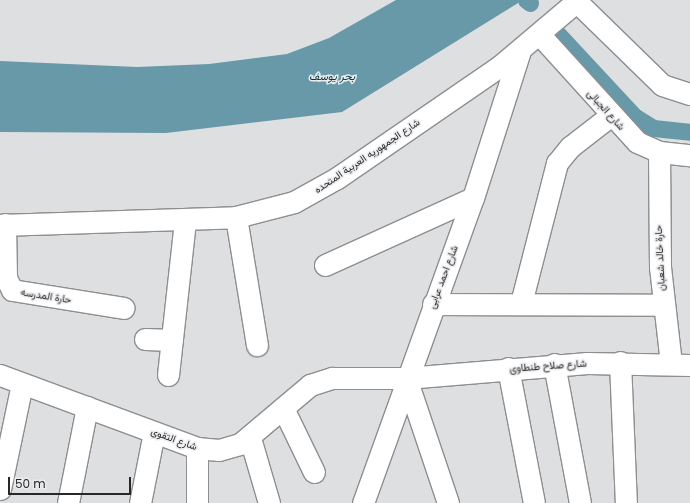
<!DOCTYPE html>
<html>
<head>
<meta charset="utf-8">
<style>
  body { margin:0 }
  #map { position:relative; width:690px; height:503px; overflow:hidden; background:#dedfe1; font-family:Poppins,Vazirmatn,sans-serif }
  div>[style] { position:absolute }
  .water>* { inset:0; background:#6899a9 }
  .canal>* { height:17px; margin:-8.5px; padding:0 8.5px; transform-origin:8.5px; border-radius:8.5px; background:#6899a9 }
  .roads { filter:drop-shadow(1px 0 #8e8e90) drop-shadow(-1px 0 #8e8e90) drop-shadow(0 1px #8e8e90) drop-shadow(0 -1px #8e8e90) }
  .minor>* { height:21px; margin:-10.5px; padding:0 10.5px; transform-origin:10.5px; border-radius:10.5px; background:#fff }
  span { translate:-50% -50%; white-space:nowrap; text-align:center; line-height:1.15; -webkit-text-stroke:3px #ebecee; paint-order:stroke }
  .street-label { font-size:10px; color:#272728 }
  .water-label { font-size:11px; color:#01323e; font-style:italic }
  .scale { position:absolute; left:8px; top:477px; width:123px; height:18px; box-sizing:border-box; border:2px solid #272728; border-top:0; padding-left:5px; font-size:12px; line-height:14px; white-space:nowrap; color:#272728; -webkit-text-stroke:3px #ebecee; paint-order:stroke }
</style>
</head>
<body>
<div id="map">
  <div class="water">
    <div style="clip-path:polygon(396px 0,523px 0,342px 112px,166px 133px,0 132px,0 61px,137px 67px,209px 64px,287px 54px,329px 38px)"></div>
  </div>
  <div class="canal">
    <div style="left:526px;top:0;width:5px;rotate:37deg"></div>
    <div style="left:557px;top:33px;width:113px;rotate:47.1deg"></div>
    <div style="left:634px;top:116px;width:22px;rotate:32deg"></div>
    <div style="left:653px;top:128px;width:37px;rotate:6deg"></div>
  </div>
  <div class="roads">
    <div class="minor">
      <div style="left:576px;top:1px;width:120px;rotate:44.3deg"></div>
      <div style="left:662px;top:85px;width:29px;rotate:18deg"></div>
      <div style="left:540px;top:35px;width:144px;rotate:47.8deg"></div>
      <div style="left:637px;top:142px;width:24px;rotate:24deg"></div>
      <div style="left:659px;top:152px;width:31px;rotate:6deg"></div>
      <div style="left:659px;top:152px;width:115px;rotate:89.5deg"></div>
      <div style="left:660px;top:267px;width:97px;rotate:83.5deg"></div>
      <div style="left:236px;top:217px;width:130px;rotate:80.7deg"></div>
      <div style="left:5px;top:224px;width:54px;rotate:88.9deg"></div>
      <div style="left:6px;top:278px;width:13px;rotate:63deg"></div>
      <div style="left:12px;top:290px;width:113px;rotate:9.1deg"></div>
      <div style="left:0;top:225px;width:236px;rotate:-1.9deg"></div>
      <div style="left:236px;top:217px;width:60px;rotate:-14.5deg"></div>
      <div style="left:294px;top:202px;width:49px;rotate:-29.2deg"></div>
      <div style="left:337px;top:178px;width:198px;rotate:-34.5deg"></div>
      <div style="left:500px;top:66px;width:102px;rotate:-40.2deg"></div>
      <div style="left:325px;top:265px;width:162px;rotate:-24.4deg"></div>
      <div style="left:521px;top:303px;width:145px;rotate:-75.6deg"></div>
      <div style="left:557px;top:163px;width:21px;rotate:-51deg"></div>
      <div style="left:570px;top:147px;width:51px;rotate:-37.8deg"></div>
      <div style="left:433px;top:304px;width:230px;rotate:0.2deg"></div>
      <div style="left:145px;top:339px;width:27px;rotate:2deg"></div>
      <div style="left:620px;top:362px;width:141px;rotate:87.6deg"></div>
      <div style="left:554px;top:364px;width:141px;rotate:79.4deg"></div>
      <div style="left:508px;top:368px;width:137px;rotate:79.1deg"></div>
      <div style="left:0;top:375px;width:210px;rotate:20.3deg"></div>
      <div style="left:197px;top:448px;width:22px;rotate:5deg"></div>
      <div style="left:219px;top:450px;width:22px;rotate:-16deg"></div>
      <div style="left:240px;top:444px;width:92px;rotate:-40.1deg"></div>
      <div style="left:310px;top:385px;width:23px;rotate:-18deg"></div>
      <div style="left:332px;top:378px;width:74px"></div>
      <div style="left:406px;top:378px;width:182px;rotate:-4.7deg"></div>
      <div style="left:587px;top:363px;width:103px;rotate:1.1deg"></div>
      <div style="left:168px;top:375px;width:155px;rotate:-83.7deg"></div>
      <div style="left:406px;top:378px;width:132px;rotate:71.4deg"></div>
      <div style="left:283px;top:408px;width:71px;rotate:64.2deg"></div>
      <div style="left:250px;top:438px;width:68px;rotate:73.7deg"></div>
      <div style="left:197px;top:448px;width:55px;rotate:90deg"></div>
      <div style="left:0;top:489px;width:107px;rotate:-78.2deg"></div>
      <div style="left:68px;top:503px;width:98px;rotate:-78.8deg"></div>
      <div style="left:140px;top:503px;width:72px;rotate:-78.8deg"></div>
      <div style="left:363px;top:503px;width:324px;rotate:-70.2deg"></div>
      <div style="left:473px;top:198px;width:154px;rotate:-72.3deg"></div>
    </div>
  </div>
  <div class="street-label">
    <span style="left:606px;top:110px;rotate:48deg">شارع الجبالى</span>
    <span style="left:367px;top:156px;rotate:-34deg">شارع الجمهوريه العربية المتحده</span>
    <span style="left:660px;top:258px;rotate:-93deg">حارة خالد شعبان</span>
    <span style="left:443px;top:277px;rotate:-69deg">شارع احمد عرابى</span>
    <span style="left:46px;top:296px;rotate:9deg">حارة المدرسه</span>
    <span style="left:548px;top:366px;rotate:-4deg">شارع صلاح طنطاوى</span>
    <span style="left:174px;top:439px;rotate:20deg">شارع التقوى</span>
  </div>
  <div class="water-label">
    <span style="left:332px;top:76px">بحر يوسف</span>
  </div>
  <div class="scale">50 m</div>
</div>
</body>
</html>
